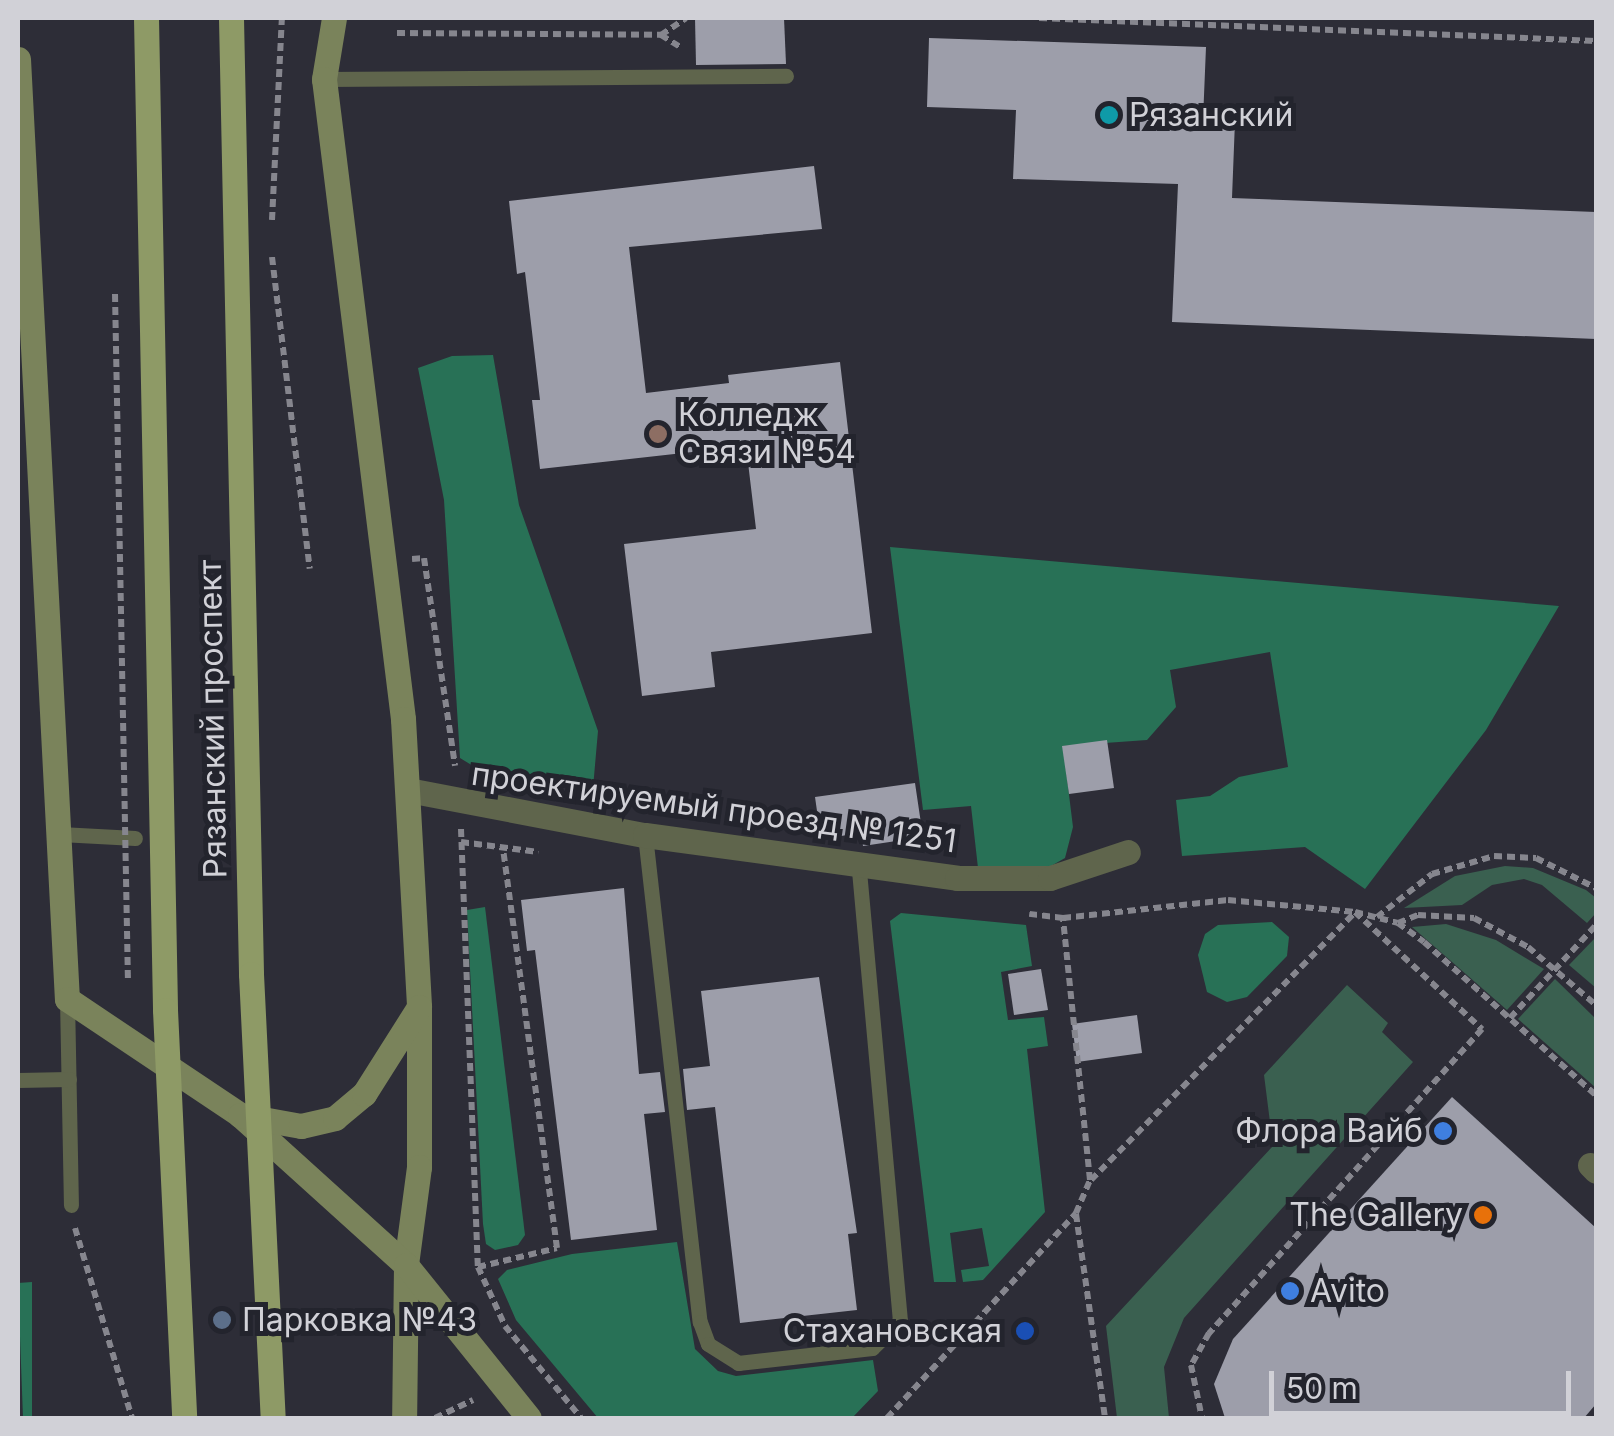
<!DOCTYPE html>
<html>
<head>
<meta charset="utf-8">
<style>
  body { margin:0 }
  #map { position:relative; width:1614px; height:1436px; overflow:hidden; background:#2d2d37; font-family:Inter,sans-serif }
  div>[style] { position:absolute }
  .green>* { inset:0; background:#3a6050 }
  .forest>* { inset:0; background:#287156 }
  .building>* { inset:0; background:#9d9eaa }
  .path>* { height:6px; margin-top:-3px; transform-origin:0; background:repeating-linear-gradient(90deg,#86868e 0 8px,transparent 0 13px) }
  .lane>* { height:15px; margin:-7.5px; padding:0 7.5px; transform-origin:7.5px; border-radius:7.5px; background:#5f654c }
  .street>* { height:25px; margin:-12.5px; padding:0 12.5px; transform-origin:12.5px; border-radius:12.5px; background:#5f654c }
  .secondary>* { height:25px; margin:-12.5px; padding:0 12.5px; transform-origin:12.5px; border-radius:12.5px; background:#7a835b }
  .path-bridge>* { height:6px; margin-top:-3px; transform-origin:0; background:repeating-linear-gradient(90deg,#86868e 0 8px,transparent 0 13px) }
  .primary-bridge>* { height:25px; margin:-12.5px; padding:0 12.5px; transform-origin:12.5px; border-radius:12.5px; background:#8e9a66 }
  .dots>* { width:28px; height:28px; translate:-50% -50%; box-sizing:border-box; border:5px solid #23242d; border-radius:50% }
  span { translate:-50% -50%; white-space:nowrap; text-align:center; line-height:1.15; -webkit-text-stroke:10px #23242d; paint-order:stroke }
  .poi-label { font-size:32px; color:#d1d1d7 }
  .left { translate:0 -50%; text-align:left }
  .right { translate:-100% -50%; text-align:right }
  .street-label { font-size:32px; color:#d1d1d7 }
  .frame { position:absolute; inset:0; border:20px solid #d1d1d7; pointer-events:none }
  .scale { position:absolute; left:1269px; top:1371px; width:302px; height:45px; box-sizing:border-box; border:5px solid #d1d1d7; border-top:0; padding-left:12px; font-size:30px; line-height:35px; white-space:nowrap; color:#d1d1d7; -webkit-text-stroke:8px #23242d; paint-order:stroke }
</style>
</head>
<body>
<div id="map">
  <div class="green">
    <div style="clip-path:polygon(1505px 866px,1533px 868px,1586px 890px,1596px 898px,1596px 913px,1587px 923px,1542px 885px,1524px 879px,1492px 885px,1462px 905px,1404px 908px,1455px 876px)"></div>
    <div style="clip-path:polygon(1446px 924px,1496px 940px,1544px 969px,1507px 1010px,1412px 927px)"></div>
    <div style="clip-path:polygon(1596px 937px,1596px 988px,1569px 965px)"></div>
    <div style="clip-path:polygon(1555px 979px,1596px 1019px,1596px 1088px,1518px 1019px)"></div>
    <div style="clip-path:polygon(1347px 985px,1388px 1023px,1382px 1032px,1413px 1062px,1184px 1318px,1164px 1367px,1169px 1418px,1117px 1418px,1106px 1326px,1273px 1146px,1264px 1075px)"></div>
  </div>
  <div class="forest">
    <div style="clip-path:polygon(493px 355px,519px 505px,598px 731px,593px 788px,478px 769px,460px 758px,444px 500px,418px 368px,452px 356px)"></div>
    <div style="clip-path:polygon(890px 547px,1559px 606px,1486px 730px,1365px 889px,1305px 847px,1182px 856px,1176px 800px,1210px 796px,1239px 777px,1288px 767px,1270px 652px,1170px 670px,1176px 707px,1147px 740px,1063px 746px,1073px 827px,1065px 858px,1051px 866px,978px 868px,971px 806px,923px 810px)"></div>
    <div style="clip-path:polygon(485px 907px,525px 1235px,518px 1245px,495px 1250px,486px 1244px,483px 1224px,467px 910px)"></div>
    <div style="clip-path:polygon(901px 913px,1026px 925px,1032px 966px,1001px 972px,1008px 1020px,1044px 1017px,1048px 1046px,1027px 1049px,1045px 1212px,983px 1280px,963px 1282px,961px 1270px,989px 1266px,982px 1228px,950px 1233px,956px 1282px,934px 1282px,890px 921px)"></div>
    <div style="clip-path:polygon(1272px 922px,1289px 937px,1287px 956px,1247px 997px,1227px 1002px,1207px 992px,1198px 955px,1205px 934px,1218px 925px)"></div>
    <div style="clip-path:polygon(677px 1242px,695px 1349px,718px 1371px,736px 1376px,873px 1360px,878px 1391px,852px 1418px,598px 1418px,516px 1320px,498px 1279px,507px 1270px,572px 1254px)"></div>
    <div style="clip-path:polygon(32px 1282px,32px 1418px,23px 1418px,18px 1283px)"></div>
  </div>
  <div class="building">
    <div style="clip-path:polygon(695px 18px,784px 18px,786px 64px,696px 65px)"></div>
    <div style="clip-path:polygon(929px 38px,1206px 47px,1203px 120px,1235px 121px,1232px 198px,1596px 212px,1596px 339px,1172px 322px,1178px 184px,1013px 179px,1016px 110px,927px 107px)"></div>
    <div style="clip-path:polygon(814px 166px,822px 229px,629px 247px,646px 393px,729px 383px,728px 375px,840px 362px,872px 633px,711px 652px,715px 687px,642px 696px,624px 544px,756px 529px,746px 446px,540px 469px,532px 400px,540px 400px,525px 272px,517px 274px,509px 201px)"></div>
    <div style="clip-path:polygon(1107px 740px,1114px 788px,1069px 794px,1062px 746px)"></div>
    <div style="clip-path:polygon(915px 783px,923px 837px,863px 846px,861px 833px,821px 839px,815px 797px)"></div>
    <div style="clip-path:polygon(624px 888px,639px 1074px,660px 1072px,665px 1112px,644px 1114px,657px 1230px,571px 1240px,535px 950px,527px 951px,521px 900px)"></div>
    <div style="clip-path:polygon(1041px 969px,1048px 1010px,1014px 1015px,1008px 974px)"></div>
    <div style="clip-path:polygon(819px 977px,857px 1233px,848px 1234px,857px 1310px,740px 1323px,715px 1107px,687px 1110px,683px 1069px,710px 1066px,701px 991px)"></div>
    <div style="clip-path:polygon(1137px 1015px,1142px 1053px,1077px 1062px,1072px 1024px)"></div>
    <div style="clip-path:polygon(1452px 1097px,1596px 1228px,1596px 1404px,1584px 1418px,1225px 1418px,1214px 1384px,1233px 1339px)"></div>
  </div>
  <div class="path">
    <div style="left:1039px;top:18px;width:557px;rotate:2.36deg"></div>
    <div style="left:397px;top:33px;width:264px;rotate:0.4deg"></div>
    <div style="left:661px;top:35px;width:25px;rotate:32deg"></div>
    <div style="left:661px;top:35px;width:30px;rotate:-34deg"></div>
    <div style="left:272px;top:220px;width:202px;rotate:-87.2deg"></div>
    <div style="left:272px;top:257px;width:314px;rotate:83.1deg"></div>
    <div style="left:412px;top:559px;width:12px;rotate:-5deg"></div>
    <div style="left:424px;top:558px;width:210px;rotate:81.5deg"></div>
    <div style="left:461px;top:829px;width:438px;rotate:87.8deg"></div>
    <div style="left:478px;top:1267px;width:65px;rotate:65.4deg"></div>
    <div style="left:505px;top:1326px;width:119px;rotate:50.4deg"></div>
    <div style="left:461px;top:842px;width:78px;rotate:7.4deg"></div>
    <div style="left:1377px;top:917px;width:70px;rotate:-38deg"></div>
    <div style="left:1432px;top:874px;width:65px;rotate:-16.2deg"></div>
    <div style="left:1494px;top:856px;width:42px;rotate:2.7deg"></div>
    <div style="left:1536px;top:858px;width:67px;rotate:26.6deg"></div>
    <div style="left:1063px;top:918px;width:166px;rotate:-6.2deg"></div>
    <div style="left:1228px;top:900px;width:128px;rotate:5.4deg"></div>
    <div style="left:1355px;top:912px;width:173px;rotate:42.7deg"></div>
    <div style="left:1482px;top:1029px;width:409px;rotate:131.9deg"></div>
    <div style="left:1209px;top:1333px;width:37px;rotate:119deg"></div>
    <div style="left:1191px;top:1365px;width:54px;rotate:78.3deg"></div>
    <div style="left:1398px;top:923px;width:22px;rotate:-22deg"></div>
    <div style="left:1418px;top:915px;width:56px;rotate:3.1deg"></div>
    <div style="left:1474px;top:918px;width:61px;rotate:28.2deg"></div>
    <div style="left:1528px;top:947px;width:89px;rotate:40.5deg"></div>
    <div style="left:1510px;top:1018px;width:127px;rotate:-47.2deg"></div>
    <div style="left:1091px;top:1180px;width:376px;rotate:-45.4deg"></div>
    <div style="left:1355px;top:912px;width:44px;rotate:14.3deg"></div>
    <div style="left:1398px;top:923px;width:32px;rotate:36deg"></div>
    <div style="left:1424px;top:942px;width:230px;rotate:41.7deg"></div>
    <div style="left:1076px;top:1214px;width:206px;rotate:81.9deg"></div>
    <div style="left:75px;top:1228px;width:198px;rotate:73.3deg"></div>
    <div style="left:478px;top:1267px;width:81px;rotate:-13.5deg"></div>
    <div style="left:557px;top:1248px;width:406px;rotate:-97.7deg"></div>
    <div style="left:435px;top:1418px;width:42px;rotate:-25.3deg"></div>
    <div style="left:887px;top:1418px;width:279px;rotate:-47.3deg"></div>
    <div style="left:1076px;top:1213px;width:36px;rotate:-67deg"></div>
    <div style="left:1090px;top:1180px;width:263px;rotate:-95.9deg"></div>
    <div style="left:1063px;top:918px;width:34px;rotate:-173deg"></div>
  </div>
  <div class="lane">
    <div style="left:324px;top:79px;width:462px;rotate:-0.4deg"></div>
    <div style="left:60px;top:834px;width:75px;rotate:3.1deg"></div>
    <div style="left:645px;top:835px;width:490px;rotate:83.6deg"></div>
    <div style="left:700px;top:1322px;width:23px;rotate:70deg"></div>
    <div style="left:708px;top:1344px;width:36px;rotate:32deg"></div>
    <div style="left:738px;top:1363px;width:135px;rotate:-6.4deg"></div>
    <div style="left:872px;top:1348px;width:39px;rotate:-44deg"></div>
    <div style="left:900px;top:1321px;width:455px;rotate:-95.2deg"></div>
    <div style="left:67px;top:999px;width:206px;rotate:88.9deg"></div>
    <div style="left:18px;top:1080px;width:51px;rotate:-1.1deg"></div>
  </div>
  <div class="street">
    <div style="left:408px;top:790px;width:241px;rotate:10.8deg"></div>
    <div style="left:645px;top:835px;width:315px;rotate:7.8deg"></div>
    <div style="left:957px;top:878px;width:93px"></div>
    <div style="left:1050px;top:878px;width:82px;rotate:-18.4deg"></div>
    <div style="left:1590px;top:1165px;width:8px;rotate:45deg"></div>
  </div>
  <div class="secondary">
    <div style="left:334px;top:18px;width:62px;rotate:99.3deg"></div>
    <div style="left:324px;top:79px;width:645px;rotate:82.96deg"></div>
    <div style="left:403px;top:719px;width:288px;rotate:86.8deg"></div>
    <div style="left:419px;top:1007px;width:160px;rotate:90deg"></div>
    <div style="left:419px;top:1167px;width:99px;rotate:97.6deg"></div>
    <div style="left:406px;top:1265px;width:153px;rotate:90.7deg"></div>
    <div style="left:18px;top:59px;width:941px;rotate:87.02deg"></div>
    <div style="left:67px;top:999px;width:208px;rotate:33.8deg"></div>
    <div style="left:240px;top:1115px;width:224px;rotate:42.1deg"></div>
    <div style="left:406px;top:1265px;width:196px;rotate:51.2deg"></div>
    <div style="left:240px;top:1115px;width:62px;rotate:10.2deg"></div>
    <div style="left:301px;top:1126px;width:35px;rotate:-13deg"></div>
    <div style="left:335px;top:1118px;width:38px;rotate:-40deg"></div>
    <div style="left:364px;top:1094px;width:103px;rotate:-57.7deg"></div>
  </div>
  <div class="path-bridge">
    <div style="left:115px;top:294px;width:687px;rotate:88.92deg"></div>
  </div>
  <div class="primary-bridge">
    <div style="left:146px;top:18px;width:992px;rotate:88.9deg"></div>
    <div style="left:165px;top:1010px;width:408px;rotate:87.3deg"></div>
    <div style="left:231px;top:18px;width:956px;rotate:88.8deg"></div>
    <div style="left:251px;top:974px;width:445px;rotate:87.2deg"></div>
  </div>
  <div class="dots">
    <div style="left:1109px;top:115px;background:#0f9aa8"></div>
    <div style="left:658px;top:434px;background:#8d6e63"></div>
    <div style="left:1443px;top:1131px;background:#3f7fe0"></div>
    <div style="left:1483px;top:1215px;background:#e8710a"></div>
    <div style="left:1290px;top:1291px;background:#3f7fe0"></div>
    <div style="left:222px;top:1320px;background:#5c6f8a"></div>
    <div style="left:1025px;top:1331px;background:#1a4fb4"></div>
  </div>
  <div class="poi-label">
    <span class="left" style="left:1129px;top:115px">Рязанский</span>
    <span class="left" style="left:678px;top:434px">Колледж<br>Связи №54</span>
    <span class="right" style="left:1423px;top:1131px">Флора Вайб</span>
    <span class="right" style="left:1463px;top:1215px">The Gallery</span>
    <span class="left" style="left:1310px;top:1291px">Avito</span>
    <span class="left" style="left:242px;top:1320px">Парковка №43</span>
    <span class="right" style="left:1002px;top:1331px">Стахановская</span>
  </div>
  <div class="street-label">
    <span style="left:213px;top:719px;rotate:-91deg">Рязанский проспект</span>
    <span style="left:714px;top:808px;rotate:8deg">проектируемый проезд № 1251</span>
  </div>
  <div class="frame"></div>
  <div class="scale">50 m</div>
</div>
</body>
</html>
